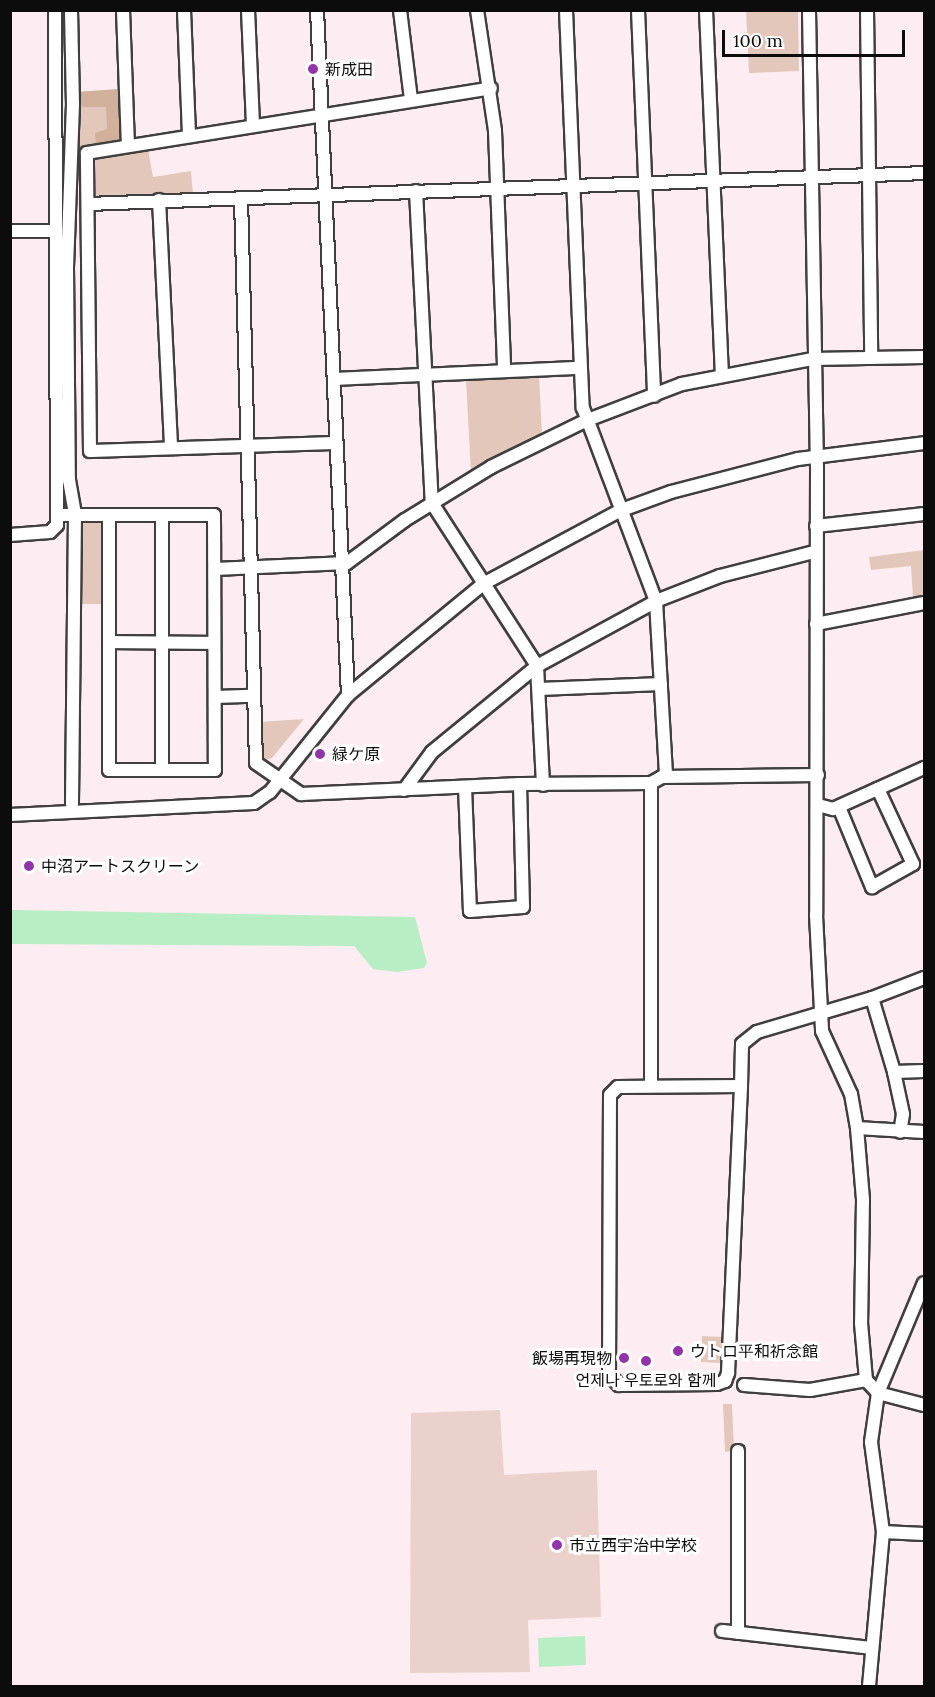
<!DOCTYPE html>
<html>
<head>
<meta charset="utf-8">
<style>
  body { margin:0 }
  #map { position:relative; width:935px; height:1697px; overflow:hidden; background:#fdedf2; font-family:Lora,"Noto Sans JP","Noto Sans KR",serif }
  div>[style] { position:absolute }
  .green>* { inset:0; background:#e3c7ba }
  .forest>* { inset:0; background:#d1b19c }
  .pitch>* { inset:0; background:#ebd1cb }
  .water>* { inset:0; background:#b7eec3 }
  .roads { filter:drop-shadow(2px 0 #3f3f3f) drop-shadow(-2px 0 #3f3f3f) drop-shadow(0 2px #3f3f3f) drop-shadow(0 -2px #3f3f3f) }
  .minor>* { height:12px; margin:-6px; padding:0 6px; transform-origin:6px; border-radius:6px; background:#fff }
  .dots>* { width:16px; height:16px; translate:-50% -50%; box-sizing:border-box; border:3px solid #fff; border-radius:50% }
  span { translate:-50% -50%; white-space:nowrap; text-align:center; line-height:1.15; -webkit-text-stroke:6px #fff; paint-order:stroke }
  .poi-label { font-size:16px; color:#0c0c0c }
  .left { translate:0 -50%; text-align:left }
  .right { translate:-100% -50%; text-align:right }
  .frame { position:absolute; inset:0; border:12px solid #0c0c0c; pointer-events:none }
  .scale { position:absolute; left:722px; top:30px; width:183px; height:27px; box-sizing:border-box; border:3px solid #0c0c0c; border-top:0; padding-left:8px; font-size:18px; line-height:21px; white-space:nowrap; color:#0c0c0c; -webkit-text-stroke:4px #fff; paint-order:stroke }
</style>
</head>
<body>
<div id="map">
  <div class="green">
    <div style="clip-path:polygon(746px 11px,798px 11px,799px 71px,749px 73px)"></div>
    <div style="clip-path:polygon(120px 89px,119px 140px,75px 149px,77px 92px)"></div>
    <div style="clip-path:polygon(148px 149px,153px 177px,191px 171px,193px 194px,95px 196px,92px 164px,97px 157px)"></div>
    <div style="clip-path:polygon(539px 375px,542px 435px,471px 473px,466px 380px)"></div>
    <div style="clip-path:polygon(76px 522px,106px 522px,105px 604px,76px 604px)"></div>
    <div style="clip-path:polygon(924px 550px,924px 595px,913px 597px,911px 566px,871px 570px,869px 557px)"></div>
    <div style="clip-path:polygon(304px 719px,272px 758px,262px 761px,259px 722px)"></div>
    <div style="clip-path:polygon(702px 1336px,722px 1337px,720px 1363px,701px 1362px)"></div>
    <div style="clip-path:polygon(723px 1404px,732px 1404px,734px 1451px,725px 1452px)"></div>
  </div>
  <div class="forest">
    <div style="clip-path:polygon(120px 89px,122px 135px,119px 140px,96px 145px,95px 133px,107px 129px,106px 107px,83px 107px,76px 101px,77px 92px)"></div>
  </div>
  <div class="pitch">
    <div style="clip-path:polygon(500px 1410px,504px 1475px,597px 1470px,601px 1617px,528px 1620px,530px 1672px,410px 1673px,411px 1413px)"></div>
  </div>
  <div class="water">
    <div style="clip-path:polygon(11px 910px,415px 917px,427px 963px,424px 968px,397px 972px,373px 969px,354px 946px,11px 944px)"></div>
    <div style="clip-path:polygon(585px 1636px,586px 1665px,539px 1667px,538px 1638px)"></div>
  </div>
  <div class="roads">
    <div class="minor">
      <div style="left:71px;top:10px;width:94px;rotate:88.8deg"></div>
      <div style="left:73px;top:104px;width:163px;rotate:92.1deg"></div>
      <div style="left:67px;top:267px;width:213px;rotate:89.5deg"></div>
      <div style="left:69px;top:480px;width:36px;rotate:80deg"></div>
      <div style="left:75px;top:515px;width:289px;rotate:90.6deg"></div>
      <div style="left:123px;top:10px;width:136px;rotate:87.9deg"></div>
      <div style="left:184px;top:10px;width:125px;rotate:87.7deg"></div>
      <div style="left:248px;top:10px;width:116px;rotate:87.5deg"></div>
      <div style="left:317px;top:10px;width:686px;rotate:87.41deg"></div>
      <div style="left:400px;top:10px;width:90px;rotate:83deg"></div>
      <div style="left:477px;top:10px;width:122px;rotate:81.5deg"></div>
      <div style="left:495px;top:131px;width:238px;rotate:87.8deg"></div>
      <div style="left:566px;top:10px;width:398px;rotate:87.6deg"></div>
      <div style="left:583px;top:408px;width:206px;rotate:69.3deg"></div>
      <div style="left:656px;top:601px;width:176px;rotate:86.7deg"></div>
      <div style="left:638px;top:10px;width:386px;rotate:87.6deg"></div>
      <div style="left:706px;top:10px;width:365px;rotate:87.5deg"></div>
      <div style="left:809px;top:10px;width:459px;rotate:89deg"></div>
      <div style="left:817px;top:469px;width:446px;rotate:90.1deg"></div>
      <div style="left:816px;top:915px;width:116px;rotate:87deg"></div>
      <div style="left:822px;top:1031px;width:69px;rotate:65.3deg"></div>
      <div style="left:851px;top:1094px;width:35px;rotate:80deg"></div>
      <div style="left:857px;top:1128px;width:72px;rotate:85.2deg"></div>
      <div style="left:863px;top:1200px;width:123px;rotate:90.9deg"></div>
      <div style="left:861px;top:1323px;width:57px;rotate:85deg"></div>
      <div style="left:866px;top:1380px;width:18px;rotate:47deg"></div>
      <div style="left:878px;top:1393px;width:48px;rotate:14.6deg"></div>
      <div style="left:867px;top:10px;width:348px;rotate:89.3deg"></div>
      <div style="left:416px;top:191px;width:312px;rotate:87.1deg"></div>
      <div style="left:432px;top:503px;width:194px;rotate:57.2deg"></div>
      <div style="left:537px;top:666px;width:119px;rotate:87.1deg"></div>
      <div style="left:241px;top:198px;width:565px;rotate:88.48deg"></div>
      <div style="left:256px;top:763px;width:55px;rotate:34.6deg"></div>
      <div style="left:301px;top:794px;width:219px;rotate:-2.6deg"></div>
      <div style="left:520px;top:784px;width:131px;rotate:-0.4deg"></div>
      <div style="left:651px;top:783px;width:13px;rotate:-29deg"></div>
      <div style="left:662px;top:777px;width:156px;rotate:-0.7deg"></div>
      <div style="left:159px;top:200px;width:248px;rotate:87.2deg"></div>
      <div style="left:88px;top:204px;width:837px;rotate:-2.12deg"></div>
      <div style="left:10px;top:231px;width:46px"></div>
      <div style="left:334px;top:379px;width:246px;rotate:-2.6deg"></div>
      <div style="left:335px;top:443px;width:245px;rotate:178.1deg"></div>
      <div style="left:90px;top:451px;width:298px;rotate:-90.6deg"></div>
      <div style="left:87px;top:153px;width:409px;rotate:-9.1deg"></div>
      <div style="left:57px;top:515px;width:52px"></div>
      <div style="left:109px;top:515px;width:105px"></div>
      <div style="left:214px;top:515px;width:255px;rotate:89.8deg"></div>
      <div style="left:215px;top:770px;width:106px;rotate:180deg"></div>
      <div style="left:109px;top:770px;width:255px;rotate:-90deg"></div>
      <div style="left:816px;top:526px;width:109px;rotate:-6.3deg"></div>
      <div style="left:10px;top:535px;width:40px;rotate:-4.3deg"></div>
      <div style="left:50px;top:532px;width:10px;rotate:-45deg"></div>
      <div style="left:57px;top:525px;width:515px;rotate:-90.22deg"></div>
      <div style="left:215px;top:569px;width:132px;rotate:-2.6deg"></div>
      <div style="left:347px;top:563px;width:72px;rotate:-36.6deg"></div>
      <div style="left:405px;top:520px;width:101px;rotate:-31.6deg"></div>
      <div style="left:491px;top:467px;width:105px;rotate:-26.1deg"></div>
      <div style="left:585px;top:421px;width:104px;rotate:-20.9deg"></div>
      <div style="left:682px;top:384px;width:132px;rotate:-10.9deg"></div>
      <div style="left:812px;top:359px;width:112px;rotate:-1deg"></div>
      <div style="left:816px;top:624px;width:110px;rotate:-11deg"></div>
      <div style="left:109px;top:642px;width:105px;rotate:0.5deg"></div>
      <div style="left:539px;top:689px;width:122px;rotate:-2.3deg"></div>
      <div style="left:215px;top:697px;width:37px;rotate:-2deg"></div>
      <div style="left:162px;top:770px;width:255px;rotate:-90deg"></div>
      <div style="left:651px;top:783px;width:303px;rotate:90deg"></div>
      <div style="left:465px;top:787px;width:124px;rotate:87.7deg"></div>
      <div style="left:470px;top:911px;width:53px;rotate:-4.3deg"></div>
      <div style="left:523px;top:907px;width:123px;rotate:-91.4deg"></div>
      <div style="left:404px;top:790px;width:47px;rotate:-53.6deg"></div>
      <div style="left:432px;top:752px;width:136px;rotate:-39.3deg"></div>
      <div style="left:537px;top:666px;width:136px;rotate:-28.6deg"></div>
      <div style="left:656px;top:601px;width:69px;rotate:-21.3deg"></div>
      <div style="left:720px;top:576px;width:97px;rotate:-14.3deg"></div>
      <div style="left:818px;top:805px;width:16px;rotate:15deg"></div>
      <div style="left:833px;top:809px;width:100px;rotate:-24.3deg"></div>
      <div style="left:839px;top:807px;width:87px;rotate:67.6deg"></div>
      <div style="left:872px;top:887px;width:47px;rotate:-29.3deg"></div>
      <div style="left:913px;top:864px;width:83px;rotate:-115deg"></div>
      <div style="left:10px;top:815px;width:244px;rotate:-2.8deg"></div>
      <div style="left:254px;top:803px;width:19px;rotate:-35deg"></div>
      <div style="left:270px;top:792px;width:124px;rotate:-51.2deg"></div>
      <div style="left:348px;top:695px;width:175px;rotate:-39.4deg"></div>
      <div style="left:483px;top:584px;width:154px;rotate:-28.2deg"></div>
      <div style="left:619px;top:511px;width:55px;rotate:-20.1deg"></div>
      <div style="left:671px;top:492px;width:131px;rotate:-14.6deg"></div>
      <div style="left:798px;top:459px;width:127px;rotate:-7.2deg"></div>
      <div style="left:872px;top:998px;width:77px;rotate:73.4deg"></div>
      <div style="left:894px;top:1072px;width:43px;rotate:77.9deg"></div>
      <div style="left:903px;top:1114px;width:18px;rotate:99deg"></div>
      <div style="left:894px;top:1072px;width:30px;rotate:-2deg"></div>
      <div style="left:741px;top:1086px;width:123px;rotate:179.5deg"></div>
      <div style="left:618px;top:1087px;width:11px;rotate:135deg"></div>
      <div style="left:610px;top:1095px;width:279px;rotate:90.2deg"></div>
      <div style="left:609px;top:1374px;width:15px;rotate:48deg"></div>
      <div style="left:619px;top:1385px;width:98px;rotate:-0.6deg"></div>
      <div style="left:717px;top:1384px;width:9px;rotate:-21deg"></div>
      <div style="left:725px;top:1381px;width:9px;rotate:-69deg"></div>
      <div style="left:728px;top:1373px;width:287px;rotate:-87.4deg"></div>
      <div style="left:741px;top:1086px;width:42px;rotate:-88.6deg"></div>
      <div style="left:742px;top:1044px;width:19px;rotate:-39deg"></div>
      <div style="left:757px;top:1032px;width:120px;rotate:-16.5deg"></div>
      <div style="left:872px;top:998px;width:56px;rotate:-21deg"></div>
      <div style="left:857px;top:1128px;width:67px;rotate:3.4deg"></div>
      <div style="left:744px;top:1385px;width:66px;rotate:4.3deg"></div>
      <div style="left:810px;top:1390px;width:57px;rotate:-10.1deg"></div>
      <div style="left:883px;top:1532px;width:41px;rotate:2.8deg"></div>
      <div style="left:722px;top:1631px;width:150px;rotate:6.5deg"></div>
      <div style="left:738px;top:1633px;width:182px;rotate:-90deg"></div>
      <div style="left:869px;top:1686px;width:155px;rotate:-84.8deg"></div>
      <div style="left:883px;top:1532px;width:91px;rotate:-97.6deg"></div>
      <div style="left:871px;top:1442px;width:49px;rotate:-81.9deg"></div>
      <div style="left:878px;top:1393px;width:119px;rotate:-67.3deg"></div>
    </div>
  </div>
  <div class="dots">
    <div style="left:313px;top:69px;background:#9235aa"></div>
    <div style="left:320px;top:754px;background:#9235aa"></div>
    <div style="left:29px;top:866px;background:#9235aa"></div>
    <div style="left:678px;top:1351px;background:#9235aa"></div>
    <div style="left:624px;top:1358px;background:#9235aa"></div>
    <div style="left:646px;top:1361px;background:#9235aa"></div>
    <div style="left:557px;top:1545px;background:#9235aa"></div>
  </div>
  <div class="poi-label">
    <span class="left" style="left:325px;top:69px">新成田</span>
    <span class="left" style="left:332px;top:754px">緑ケ原</span>
    <span class="left" style="left:41px;top:866px">中沼アートスクリーン</span>
    <span class="left" style="left:690px;top:1351px">ウトロ平和祈念館</span>
    <span class="right" style="left:612px;top:1358px">飯場再現物</span>
    <span style="left:646px;top:1380px">언제나 우토로와 함께</span>
    <span class="left" style="left:569px;top:1545px">市立西宇治中学校</span>
  </div>
  <div class="frame"></div>
  <div class="scale">100 m</div>
</div>
</body>
</html>
